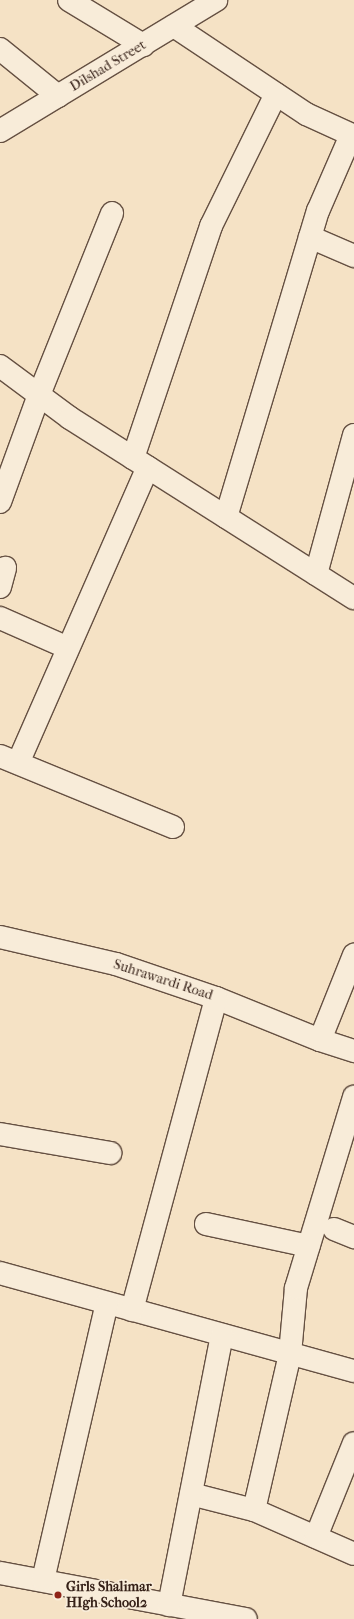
<!DOCTYPE html>
<html>
<head>
<meta charset="utf-8">
<style>
  body { margin:0 }
  #map { position:relative; width:354px; height:1619px; overflow:hidden; background:#f5e2c5; font-family:"IM FELL French Canon",serif }
  div>[style] { position:absolute }
  .roads { filter:drop-shadow(1px 0 #655042) drop-shadow(-1px 0 #655042) drop-shadow(0 1px #655042) drop-shadow(0 -1px #655042) }
  .minor>* { height:22px; margin:-11px; padding:0 11px; transform-origin:11px; border-radius:11px; background:#f8ecd9 }
  .dots>* { width:11px; height:11px; translate:-50% -50%; box-sizing:border-box; border:2px solid #f8ecd9; border-radius:50% }
  span { translate:-50% -50%; white-space:nowrap; text-align:center; line-height:1.15; -webkit-text-stroke:3.5px #f8ecd9; paint-order:stroke }
  .street-label { font-size:14px; color:#352017 }
  .poi-label { font-size:14px; color:#352017; font-weight:700 }
  .left { translate:0 -50%; text-align:left }
</style>
</head>
<body>
<div id="map">
  <div class="roads">
    <div class="minor">
      <div style="left:69px;top:0;width:87px;rotate:31.3deg"></div>
      <div style="left:174px;top:26px;width:159px;rotate:33.7deg"></div>
      <div style="left:306px;top:114px;width:53px;rotate:24.6deg"></div>
      <div style="left:0;top:49px;width:75px;rotate:39deg"></div>
      <div style="left:0;top:131px;width:253px;rotate:-31.2deg"></div>
      <div style="left:310px;top:237px;width:48px;rotate:23.4deg"></div>
      <div style="left:0;top:366px;width:87px;rotate:36.6deg"></div>
      <div style="left:70px;top:418px;width:336px;rotate:32.4deg"></div>
      <div style="left:133px;top:458px;width:245px;rotate:-71.4deg"></div>
      <div style="left:211px;top:226px;width:147px;rotate:-63.8deg"></div>
      <div style="left:0;top:502px;width:114px;rotate:-70deg"></div>
      <div style="left:39px;top:395px;width:196px;rotate:-68.1deg"></div>
      <div style="left:226px;top:517px;width:320px;rotate:-73.3deg"></div>
      <div style="left:318px;top:211px;width:83px;rotate:-66.5deg"></div>
      <div style="left:316px;top:574px;width:144px;rotate:-74.7deg"></div>
      <div style="left:0;top:587px;width:20px;rotate:-75deg"></div>
      <div style="left:0;top:618px;width:74px;rotate:23.8deg"></div>
      <div style="left:0;top:756px;width:187px;rotate:22.3deg"></div>
      <div style="left:18px;top:763px;width:323px;rotate:-66.3deg"></div>
      <div style="left:0;top:937px;width:119px;rotate:13.1deg"></div>
      <div style="left:116px;top:964px;width:106px;rotate:18.8deg"></div>
      <div style="left:216px;top:998px;width:112px;rotate:22deg"></div>
      <div style="left:320px;top:1040px;width:36px;rotate:18deg"></div>
      <div style="left:320px;top:1040px;width:92px;rotate:-68.2deg"></div>
      <div style="left:0;top:1134px;width:112px;rotate:9.8deg"></div>
      <div style="left:206px;top:1224px;width:105px;rotate:12.1deg"></div>
      <div style="left:334px;top:1229px;width:22px;rotate:22deg"></div>
      <div style="left:0;top:1273px;width:367px;rotate:15.5deg"></div>
      <div style="left:132px;top:1310px;width:323px;rotate:-74.9deg"></div>
      <div style="left:191px;top:1494px;width:65px;rotate:14.3deg"></div>
      <div style="left:254px;top:1510px;width:109px;rotate:23.7deg"></div>
      <div style="left:254px;top:1510px;width:160px;rotate:-77deg"></div>
      <div style="left:290px;top:1354px;width:66px;rotate:-84.8deg"></div>
      <div style="left:296px;top:1288px;width:200px;rotate:-73.1deg"></div>
      <div style="left:316px;top:1537px;width:101px;rotate:-68deg"></div>
      <div style="left:0;top:1573px;width:250px;rotate:10.6deg"></div>
      <div style="left:43px;top:1580px;width:284px;rotate:-77deg"></div>
      <div style="left:169px;top:1605px;width:275px;rotate:-78.9deg"></div>
    </div>
  </div>
  <div class="dots">
    <div style="left:58px;top:1595px;background:#8f2418"></div>
  </div>
  <div class="street-label">
    <span style="left:108px;top:66px;rotate:-31deg">Dilshad Street</span>
    <span style="left:163px;top:980px;rotate:18deg">Suhrawardi Road</span>
  </div>
  <div class="poi-label">
    <span class="left" style="left:66px;top:1595px">Girls Shalimar<br>HIgh School2</span>
  </div>
</div>
</body>
</html>
